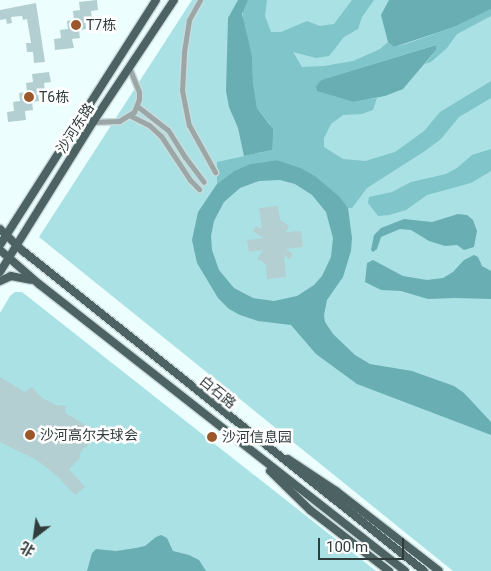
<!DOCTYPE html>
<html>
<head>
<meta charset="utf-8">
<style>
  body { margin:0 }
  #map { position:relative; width:491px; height:571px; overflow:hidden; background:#edfeff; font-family:Roboto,"Noto Sans SC",sans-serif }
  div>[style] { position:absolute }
  .green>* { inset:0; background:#aae1e4 }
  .forest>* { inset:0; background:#7fc5c9 }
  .water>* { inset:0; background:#69aeb3 }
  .building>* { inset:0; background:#b4cfd1 }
  .roads { filter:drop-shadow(1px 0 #cbdbdc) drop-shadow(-1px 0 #cbdbdc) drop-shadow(0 1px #cbdbdc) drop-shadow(0 -1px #cbdbdc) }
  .street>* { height:5px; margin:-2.5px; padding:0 2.5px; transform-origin:2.5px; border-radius:2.5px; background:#9ba6a7 }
  .primary>* { height:8px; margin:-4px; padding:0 4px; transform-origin:4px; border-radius:4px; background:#4d6263 }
  .dots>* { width:14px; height:14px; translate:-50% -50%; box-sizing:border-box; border:2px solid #fff; border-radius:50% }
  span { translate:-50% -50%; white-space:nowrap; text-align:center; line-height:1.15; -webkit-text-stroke:5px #fff; paint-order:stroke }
  .poi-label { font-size:14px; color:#313c3c }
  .left { translate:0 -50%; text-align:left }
  .street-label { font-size:14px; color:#313c3c }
  .north { position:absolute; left:10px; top:511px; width:50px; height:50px; -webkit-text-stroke:4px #fff; paint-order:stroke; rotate:210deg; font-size:14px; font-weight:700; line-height:20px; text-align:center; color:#313c3c }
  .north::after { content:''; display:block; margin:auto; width:18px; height:22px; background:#313c3c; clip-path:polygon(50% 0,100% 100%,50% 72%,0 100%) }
  .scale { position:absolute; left:318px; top:538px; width:86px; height:22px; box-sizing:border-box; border:2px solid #313c3c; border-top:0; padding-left:6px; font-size:15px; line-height:18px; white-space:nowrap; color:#313c3c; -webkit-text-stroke:4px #fff; paint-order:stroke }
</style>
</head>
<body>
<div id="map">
  <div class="green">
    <div style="clip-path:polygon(192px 0,491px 0,491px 571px,453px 571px,39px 237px)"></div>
    <div style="clip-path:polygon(15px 292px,22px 292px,376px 571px,0 571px,0 313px,10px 296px)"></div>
  </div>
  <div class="forest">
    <div style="clip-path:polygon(248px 0,267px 0,265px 16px,271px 32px,281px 32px,307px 21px,320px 26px,334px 24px,352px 0,374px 0,362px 17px,358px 29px,344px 37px,329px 56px,316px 58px,293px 52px,302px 67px,324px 66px,353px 61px,380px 49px,388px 42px,394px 47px,406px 44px,454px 27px,491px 9px,491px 16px,457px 34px,447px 48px,431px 62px,425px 64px,436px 50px,435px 45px,321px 80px,316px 86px,324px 93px,353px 102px,377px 98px,373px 110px,362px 114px,343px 115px,331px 124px,324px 138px,324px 147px,343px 159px,365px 161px,395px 152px,424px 131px,440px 112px,491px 81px,491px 98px,459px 117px,441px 139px,425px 151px,367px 188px,352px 208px,348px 208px,340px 197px,315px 176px,301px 168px,277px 160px,250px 164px,234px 171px,217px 184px,217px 162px,272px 150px,270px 124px,257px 108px,253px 83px,252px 56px,243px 22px,243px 8px)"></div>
    <div style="clip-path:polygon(491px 149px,491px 171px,471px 183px,427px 195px,406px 210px,389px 215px,378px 216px,368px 203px,369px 197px,392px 192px,411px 182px,446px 174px,457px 168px,472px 155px)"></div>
  </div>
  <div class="water">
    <div style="clip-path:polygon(238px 0,248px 0,242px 14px,252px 56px,253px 83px,257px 108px,273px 129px,273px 135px,272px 150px,244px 156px,238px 128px,229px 107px,226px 91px,228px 18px)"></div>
    <div style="clip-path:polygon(389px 0,491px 0,491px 9px,454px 27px,394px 47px,388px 42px,381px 15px)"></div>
    <div style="clip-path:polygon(436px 45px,436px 50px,403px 89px,385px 96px,353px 102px,317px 91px,316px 86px,321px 80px)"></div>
    <div style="clip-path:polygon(evenodd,277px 160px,301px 168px,315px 176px,340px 197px,348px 208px,352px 238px,351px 251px,343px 277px,327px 300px,324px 315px,325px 322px,333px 334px,355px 355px,370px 364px,412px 371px,454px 386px,464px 393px,491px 422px,491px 435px,357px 384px,316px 354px,291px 325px,258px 321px,240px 315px,229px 309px,218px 298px,197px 263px,192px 240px,198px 212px,217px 184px,234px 171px,250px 164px,277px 160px,280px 180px,295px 184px,312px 195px,326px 212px,333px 238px,331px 257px,322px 276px,314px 285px,297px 296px,274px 301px,253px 298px,234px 288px,219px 270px,212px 250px,211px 236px,214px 221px,224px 202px,240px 188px,259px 181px,280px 180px)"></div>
    <div style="clip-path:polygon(458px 214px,467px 215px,473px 220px,477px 231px,474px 247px,464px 250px,457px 245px,445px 246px,429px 241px,411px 230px,400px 229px,381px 237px,377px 249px,373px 252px,371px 250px,374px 235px,381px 228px,404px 219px,432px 222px)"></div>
    <div style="clip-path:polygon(474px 255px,478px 257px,482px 266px,491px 271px,491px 299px,455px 298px,428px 299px,401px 291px,381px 290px,365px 282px,367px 263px,373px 260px,403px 276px,427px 280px,443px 278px,453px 272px,464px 260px)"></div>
    <div style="clip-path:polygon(161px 535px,167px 538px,173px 551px,189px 555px,199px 560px,206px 571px,87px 571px,92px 553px,96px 549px,116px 551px,136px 548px,145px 546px,156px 537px)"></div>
  </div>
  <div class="building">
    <div style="clip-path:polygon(97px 0,98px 10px,91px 11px,92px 20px,85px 20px,86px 29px,79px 30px,80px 38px,72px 39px,74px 48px,55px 50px,54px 39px,61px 38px,60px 30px,68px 29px,67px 21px,74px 20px,73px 11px,80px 10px,79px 2px)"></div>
    <div style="clip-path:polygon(36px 3px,45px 62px,34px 63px,33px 52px,27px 52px,26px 43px,31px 43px,27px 19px,23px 20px,22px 16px,11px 17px,12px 23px,7px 24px,6px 19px,0 20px,0 10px)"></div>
    <div style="clip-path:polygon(49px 72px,51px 82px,44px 83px,45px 92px,38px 93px,39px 101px,32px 102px,33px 110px,25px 111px,26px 120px,8px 122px,7px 112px,14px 111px,13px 102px,20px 101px,19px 93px,27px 92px,26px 83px,33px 82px,32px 74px)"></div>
    <div style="clip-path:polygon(278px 206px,280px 220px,289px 226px,286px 232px,301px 231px,303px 247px,286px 249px,293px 254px,289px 259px,284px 255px,286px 277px,267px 279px,266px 264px,257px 259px,263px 250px,249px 252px,247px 240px,264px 238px,253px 231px,256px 226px,262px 229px,259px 208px)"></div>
    <div style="clip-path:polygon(0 377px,25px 392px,32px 387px,42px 398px,56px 405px,66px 406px,65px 413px,96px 431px,86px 448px,84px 447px,79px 455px,81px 457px,69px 469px,85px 487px,75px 495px,58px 477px,37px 460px,0 442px)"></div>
  </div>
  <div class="roads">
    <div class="street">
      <div style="left:200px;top:0;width:23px;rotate:119deg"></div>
      <div style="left:189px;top:20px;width:33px;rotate:99deg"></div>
      <div style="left:184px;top:53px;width:37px;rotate:93deg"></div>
      <div style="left:182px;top:90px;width:36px;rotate:79deg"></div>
      <div style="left:189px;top:125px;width:54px;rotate:61deg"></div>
      <div style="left:137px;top:106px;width:39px;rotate:38deg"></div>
      <div style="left:168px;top:130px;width:32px;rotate:58deg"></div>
      <div style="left:185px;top:157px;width:31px;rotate:53deg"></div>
      <div style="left:131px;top:116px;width:20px;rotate:27deg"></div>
      <div style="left:149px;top:125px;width:16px;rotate:43deg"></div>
      <div style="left:161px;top:136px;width:53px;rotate:56.6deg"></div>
      <div style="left:190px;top:180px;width:13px;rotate:45deg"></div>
      <div style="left:93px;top:122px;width:26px;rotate:-2deg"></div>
      <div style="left:119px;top:121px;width:17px;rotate:-31deg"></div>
      <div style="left:134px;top:112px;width:14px;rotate:-69deg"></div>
      <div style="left:139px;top:99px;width:7px;rotate:-90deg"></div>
      <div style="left:139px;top:92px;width:27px;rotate:-112deg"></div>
    </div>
    <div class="primary">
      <div style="left:0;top:229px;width:32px;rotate:44deg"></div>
      <div style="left:23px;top:251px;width:513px;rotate:38.59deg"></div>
      <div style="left:0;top:245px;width:290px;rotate:-57.5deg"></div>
      <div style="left:0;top:250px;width:52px;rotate:41.1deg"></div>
      <div style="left:39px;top:284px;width:465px;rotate:38.1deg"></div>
      <div style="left:0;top:272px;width:176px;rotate:-58.2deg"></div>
      <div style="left:93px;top:122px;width:146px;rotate:-56.4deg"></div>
      <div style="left:0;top:281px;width:12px;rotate:-24deg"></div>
      <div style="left:11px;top:276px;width:20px;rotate:11deg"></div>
      <div style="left:288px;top:459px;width:58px;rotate:33.7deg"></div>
      <div style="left:336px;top:491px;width:130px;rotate:37.8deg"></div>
      <div style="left:270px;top:471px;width:56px;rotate:44.3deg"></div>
      <div style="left:310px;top:510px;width:100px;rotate:37.7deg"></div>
    </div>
  </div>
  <div class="dots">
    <div style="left:76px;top:25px;background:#9b562a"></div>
    <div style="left:29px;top:97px;background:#9b562a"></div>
    <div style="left:30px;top:435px;background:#9b562a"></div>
    <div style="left:212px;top:437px;background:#9b562a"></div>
  </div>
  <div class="poi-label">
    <span class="left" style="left:86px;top:25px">T7栋</span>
    <span class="left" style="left:39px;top:97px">T6栋</span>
    <span class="left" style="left:40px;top:435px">沙河高尔夫球会</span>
    <span class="left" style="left:222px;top:437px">沙河信息园</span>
  </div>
  <div class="street-label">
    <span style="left:75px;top:128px;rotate:-57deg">沙河东路</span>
    <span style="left:218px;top:392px;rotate:39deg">白石路</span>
  </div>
  <div class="north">北</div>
  <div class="scale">100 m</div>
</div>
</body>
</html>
